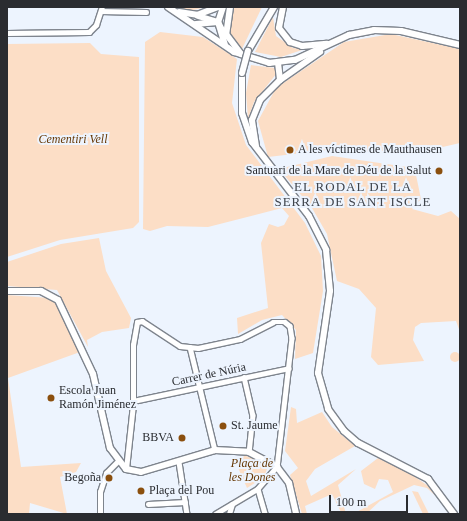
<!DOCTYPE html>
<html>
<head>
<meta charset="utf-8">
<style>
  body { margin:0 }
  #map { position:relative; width:467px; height:521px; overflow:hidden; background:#edf4fe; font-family:Georgia,serif }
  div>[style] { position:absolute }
  .green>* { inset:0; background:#fcdec6 }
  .round { border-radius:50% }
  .roads { filter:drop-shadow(1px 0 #7e848d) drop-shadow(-1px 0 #7e848d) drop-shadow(0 1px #7e848d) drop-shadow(0 -1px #7e848d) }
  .street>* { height:4.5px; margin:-2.25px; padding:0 2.25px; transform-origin:2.25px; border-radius:2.25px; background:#fff }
  .secondary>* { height:6px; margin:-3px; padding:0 3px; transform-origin:3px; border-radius:3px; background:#fff }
  .bridges { filter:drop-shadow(1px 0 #7e848d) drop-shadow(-1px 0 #7e848d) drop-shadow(0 1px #7e848d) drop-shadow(0 -1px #7e848d) }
  .secondary-bridge>* { height:6px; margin:-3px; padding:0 3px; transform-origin:3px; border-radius:3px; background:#fff }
  .dots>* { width:11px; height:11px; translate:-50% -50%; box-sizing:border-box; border:2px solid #edf4fe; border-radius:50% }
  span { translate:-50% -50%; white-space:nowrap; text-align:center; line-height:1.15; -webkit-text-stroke:4px #edf4fe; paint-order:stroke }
  .park-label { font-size:12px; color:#663805; font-style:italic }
  .poi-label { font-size:12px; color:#2a2c30 }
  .left { translate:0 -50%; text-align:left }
  .right { translate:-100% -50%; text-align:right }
  .street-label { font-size:12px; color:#2a2c30 }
  .neighbourhood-label { font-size:13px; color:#3e434b; letter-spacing:1px }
  .frame { position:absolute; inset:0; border:8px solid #2a2c30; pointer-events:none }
  .scale { position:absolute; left:329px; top:495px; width:79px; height:18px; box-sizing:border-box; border:2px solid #2a2c30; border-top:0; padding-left:5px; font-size:12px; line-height:14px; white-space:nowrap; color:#2a2c30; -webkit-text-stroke:3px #edf4fe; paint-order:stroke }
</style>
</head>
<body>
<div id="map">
  <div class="green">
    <div style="clip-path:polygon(178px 7px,207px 7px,188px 11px)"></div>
    <div style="clip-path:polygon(235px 7px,262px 7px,242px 49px,231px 34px,230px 15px)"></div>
    <div style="clip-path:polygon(273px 17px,276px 36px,293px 48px,305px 49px,281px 57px,255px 52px)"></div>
    <div style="clip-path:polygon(160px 32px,203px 37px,237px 59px,232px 103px,246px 145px,305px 223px,321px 256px,323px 291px,313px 353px,295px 359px,296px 330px,282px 315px,262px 320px,238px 334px,237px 318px,268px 308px,261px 243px,269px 224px,278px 227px,284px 225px,289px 216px,282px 208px,208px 227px,167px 226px,150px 231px,143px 229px,145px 42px)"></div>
    <div style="clip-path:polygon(391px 34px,460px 49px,460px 143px,408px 155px,336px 149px,268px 157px,258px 121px,276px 88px,344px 42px)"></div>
    <div style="clip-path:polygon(90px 43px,101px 54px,139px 57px,139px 222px,133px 228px,60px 240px,7px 257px,7px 44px)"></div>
    <div style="clip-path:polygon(251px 65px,275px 68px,277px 73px,254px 102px,248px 119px,246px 93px)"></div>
    <div style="clip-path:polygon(332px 156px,407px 167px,416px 175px,421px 199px,412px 209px,438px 216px,451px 211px,460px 219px,460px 332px,456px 321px,421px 323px,415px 327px,413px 340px,424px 361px,378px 365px,371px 357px,376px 308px,359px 289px,337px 281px,327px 234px,312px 208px,279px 169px)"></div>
    <div style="clip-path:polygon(99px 238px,106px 271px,131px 318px,129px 328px,102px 332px,87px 340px,88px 347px,57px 290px,7px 286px,7px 262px,61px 244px)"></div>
    <div style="clip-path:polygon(7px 295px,50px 298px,59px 307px,80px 352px,8px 378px,21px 467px,81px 463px,76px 472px,60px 477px,67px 514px,30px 503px,29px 514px,8px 514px)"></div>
    <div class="round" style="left:450px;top:352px;width:10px;height:10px"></div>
    <div style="clip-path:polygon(291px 407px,296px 409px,297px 423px,322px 412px,332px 427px,355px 446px,315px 469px,306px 481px,311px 496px,356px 469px,338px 485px,346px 514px,342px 514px,332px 494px,305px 506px,307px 514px,302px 514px,290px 475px,298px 468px,285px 451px)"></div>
    <div style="clip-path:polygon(244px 455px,266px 464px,267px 469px,264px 477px,247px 488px,235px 461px)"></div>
    <div style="clip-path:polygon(378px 458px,411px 474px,431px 488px,443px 503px,427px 488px,414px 485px,380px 501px,366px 514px,353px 514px,393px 492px,388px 480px,379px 479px,375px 489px,364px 484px,361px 471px)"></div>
    <div style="clip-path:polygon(412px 491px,418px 492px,429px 514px,423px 514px)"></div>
  </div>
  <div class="roads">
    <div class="street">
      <div style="left:101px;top:11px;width:45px;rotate:1.3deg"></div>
      <div style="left:7px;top:33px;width:82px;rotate:-0.7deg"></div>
      <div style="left:89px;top:32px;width:10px;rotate:-45deg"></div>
      <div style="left:96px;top:25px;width:19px;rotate:-72deg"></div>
      <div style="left:190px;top:347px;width:106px;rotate:76.4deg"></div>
      <div style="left:244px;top:377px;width:39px;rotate:77deg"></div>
      <div style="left:253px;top:415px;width:37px;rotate:96deg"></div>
      <div style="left:133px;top:401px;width:159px;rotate:-11.9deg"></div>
      <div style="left:179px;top:462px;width:53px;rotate:81.3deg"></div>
      <div style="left:126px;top:469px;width:64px;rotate:-83.8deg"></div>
      <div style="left:133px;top:405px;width:60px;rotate:-90deg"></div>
      <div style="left:133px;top:345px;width:23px;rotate:-80deg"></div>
      <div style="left:137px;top:322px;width:5px;rotate:-11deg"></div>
      <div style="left:142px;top:321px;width:45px;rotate:33.3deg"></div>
      <div style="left:180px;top:346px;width:18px;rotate:6deg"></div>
      <div style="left:198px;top:348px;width:43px;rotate:-12.1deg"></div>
      <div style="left:240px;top:339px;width:37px;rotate:-27deg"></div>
      <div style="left:273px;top:322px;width:12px"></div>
      <div style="left:285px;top:322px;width:6px;rotate:39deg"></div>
      <div style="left:290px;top:326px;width:12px;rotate:81deg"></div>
      <div style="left:292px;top:338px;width:130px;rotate:96.6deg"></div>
      <div style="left:277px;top:467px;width:29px;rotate:131deg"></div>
      <div style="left:258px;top:489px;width:49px;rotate:149.2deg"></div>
      <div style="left:258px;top:489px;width:26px;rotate:74deg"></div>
      <div style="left:148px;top:504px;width:37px;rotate:-3deg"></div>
      <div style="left:100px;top:514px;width:22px;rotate:-90deg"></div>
      <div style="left:100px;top:492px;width:20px;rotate:-72deg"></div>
      <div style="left:106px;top:473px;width:17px;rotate:-45deg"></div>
      <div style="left:229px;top:514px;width:10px;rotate:-73deg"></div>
    </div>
    <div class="secondary">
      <div style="left:168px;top:7px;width:80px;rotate:34.3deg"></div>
      <div style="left:234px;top:52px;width:37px;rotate:17deg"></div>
      <div style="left:269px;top:63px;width:26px;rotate:-7deg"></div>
      <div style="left:295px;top:60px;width:60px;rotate:-24.8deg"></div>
      <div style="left:349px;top:35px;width:25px;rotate:-11deg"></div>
      <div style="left:374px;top:30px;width:27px;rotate:2deg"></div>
      <div style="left:401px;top:31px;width:61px;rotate:13.3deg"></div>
      <div style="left:223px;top:7px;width:16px;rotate:108deg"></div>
      <div style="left:218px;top:22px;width:24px;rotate:73deg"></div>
      <div style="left:230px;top:7px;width:27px;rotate:98deg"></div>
      <div style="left:226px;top:34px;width:25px;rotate:53deg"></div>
      <div style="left:283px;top:7px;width:21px;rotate:101deg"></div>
      <div style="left:279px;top:28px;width:18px;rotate:52deg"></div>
      <div style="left:290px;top:42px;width:13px;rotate:18deg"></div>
      <div style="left:302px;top:46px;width:25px;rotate:-5deg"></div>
      <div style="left:179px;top:12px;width:18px;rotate:9deg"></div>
      <div style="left:197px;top:15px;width:22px;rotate:-21deg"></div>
      <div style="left:198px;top:16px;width:21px;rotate:17deg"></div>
      <div style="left:218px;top:22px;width:11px;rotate:63deg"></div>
      <div style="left:196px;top:24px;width:22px;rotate:-5deg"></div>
      <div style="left:248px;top:51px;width:51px;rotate:-59.4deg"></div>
      <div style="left:278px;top:63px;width:17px;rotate:83deg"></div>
      <div style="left:242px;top:73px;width:40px;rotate:90deg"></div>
      <div style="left:242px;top:113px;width:31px;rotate:71deg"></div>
      <div style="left:252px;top:142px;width:93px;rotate:52.4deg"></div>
      <div style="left:309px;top:216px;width:38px;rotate:63deg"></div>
      <div style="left:326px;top:250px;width:41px;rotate:84.4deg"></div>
      <div style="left:330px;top:291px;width:83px;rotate:98.3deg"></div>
      <div style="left:318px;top:373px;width:37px;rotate:74deg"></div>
      <div style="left:328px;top:409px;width:27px;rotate:54deg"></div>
      <div style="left:344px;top:431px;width:18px;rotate:41deg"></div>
      <div style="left:358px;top:443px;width:79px;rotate:27.2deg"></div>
      <div style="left:428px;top:479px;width:44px;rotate:53.4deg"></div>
      <div style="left:256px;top:146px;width:26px;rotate:-99deg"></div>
      <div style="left:252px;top:120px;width:22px;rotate:-68deg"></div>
      <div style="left:260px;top:100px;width:28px;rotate:-45deg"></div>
      <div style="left:280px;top:80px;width:49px;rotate:-35deg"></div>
      <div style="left:7px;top:291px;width:34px"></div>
      <div style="left:41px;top:291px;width:19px;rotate:28deg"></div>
      <div style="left:58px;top:300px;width:82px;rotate:64.7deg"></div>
      <div style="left:93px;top:374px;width:76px;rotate:77.1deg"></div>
      <div style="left:110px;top:448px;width:26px;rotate:53deg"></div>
      <div style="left:126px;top:469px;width:15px;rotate:11deg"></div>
      <div style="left:141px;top:472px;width:77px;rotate:-16.6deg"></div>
      <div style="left:215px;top:450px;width:34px;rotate:3deg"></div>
      <div style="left:249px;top:452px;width:32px;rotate:28deg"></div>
      <div style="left:277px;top:467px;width:20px;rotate:53deg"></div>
      <div style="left:289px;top:483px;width:32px;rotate:77deg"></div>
    </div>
  </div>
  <div class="bridges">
    <div class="secondary-bridge">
      <div style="left:242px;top:73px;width:23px;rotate:-75deg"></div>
    </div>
  </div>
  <div class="dots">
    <div style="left:290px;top:150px;background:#8b4f0e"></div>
    <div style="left:439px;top:171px;background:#8b4f0e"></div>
    <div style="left:51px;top:398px;background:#8b4f0e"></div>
    <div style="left:223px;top:426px;background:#8b4f0e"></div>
    <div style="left:182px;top:438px;background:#8b4f0e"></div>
    <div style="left:109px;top:478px;background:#8b4f0e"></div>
    <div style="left:141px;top:491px;background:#8b4f0e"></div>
  </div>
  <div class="park-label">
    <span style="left:73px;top:140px">Cementiri Vell</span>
    <span style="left:252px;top:471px">Plaça de<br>les Dones</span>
  </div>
  <div class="poi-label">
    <span class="left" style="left:298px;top:150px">A les víctimes de Mauthausen</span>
    <span class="right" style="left:431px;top:171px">Santuari de la Mare de Déu de la Salut</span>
    <span class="left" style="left:59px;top:398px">Escola Juan<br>Ramón Jiménez</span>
    <span class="left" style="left:231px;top:426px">St. Jaume</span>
    <span class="right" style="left:174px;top:438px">BBVA</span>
    <span class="right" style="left:101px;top:478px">Begoña</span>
    <span class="left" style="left:149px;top:491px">Plaça del Pou</span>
  </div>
  <div class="street-label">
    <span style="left:209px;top:375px;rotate:-12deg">Carrer de Núria</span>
  </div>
  <div class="neighbourhood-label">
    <span style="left:353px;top:195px">EL RODAL DE LA<br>SERRA DE SANT ISCLE</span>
  </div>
  <div class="frame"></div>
  <div class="scale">100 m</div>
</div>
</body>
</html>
